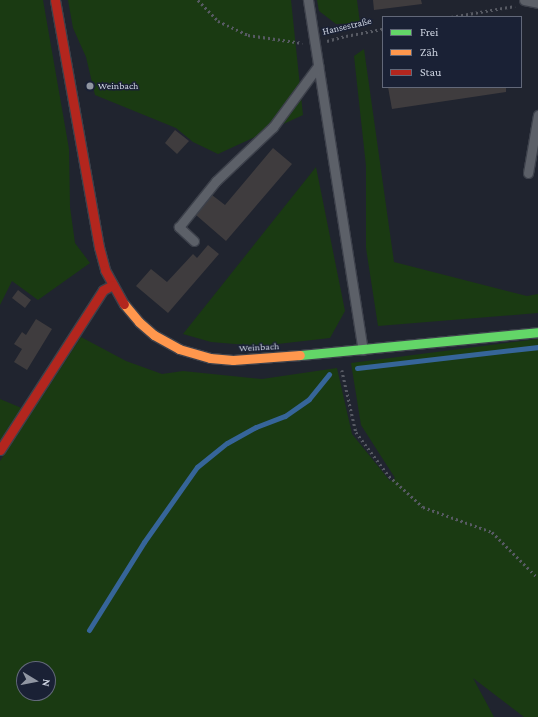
<!DOCTYPE html>
<html>
<head>
<meta charset="utf-8">
<style>
  body { margin:0 }
  #map { position:relative; width:538px; height:717px; overflow:hidden; background:#20242f; font-family:"Crimson Pro",serif }
  div>[style] { position:absolute }
  .green>* { inset:0; background:#1a3a12 }
  .stream>* { height:5px; margin:-2.5px; padding:0 2.5px; transform-origin:2.5px; border-radius:2.5px; background:#366599 }
  .building>* { inset:0; background:#3f3c3e }
  .path>* { height:2.5px; margin-top:-1.25px; transform-origin:0; background:repeating-linear-gradient(90deg,#575a63 0 2px,transparent 0 5px) }
  .roads { filter:drop-shadow(1px 0 #3d414b) drop-shadow(-1px 0 #3d414b) drop-shadow(0 1px #3d414b) drop-shadow(0 -1px #3d414b) }
  .lane>* { height:9px; margin:-4.5px; padding:0 4.5px; transform-origin:4.5px; border-radius:4.5px; background:#5c6068 }
  .fast>* { height:9px; margin:-4.5px; padding:0 4.5px; transform-origin:4.5px; border-radius:4.5px; background:#63d668 }
  .slow>* { height:9px; margin:-4.5px; padding:0 4.5px; transform-origin:4.5px; border-radius:4.5px; background:#ff974d }
  .jam>* { height:9px; margin:-4.5px; padding:0 4.5px; transform-origin:4.5px; border-radius:4.5px; background:#b3261e }
  .dots>* { width:11px; height:11px; translate:-50% -50%; box-sizing:border-box; border:2px solid #1a2135; border-radius:50% }
  span { translate:-50% -50%; white-space:nowrap; text-align:center; line-height:1.15; -webkit-text-stroke:3px #1a2135; paint-order:stroke }
  .street-label { font-size:10px; color:#cdd3e0 }
  .poi-label { font-size:10px; color:#cdd3e0 }
  .left { translate:0 -50%; text-align:left }
  .legend { position:absolute; left:382px; top:16px; width:140px; height:72px; box-sizing:border-box; background:#1a2135; border:1px solid #626879; margin:0; padding:5px 7px; list-style:none; font-size:12px; color:#cdd3e0 }
  .legend li { display:flex; align-items:center; gap:8px; height:20px }
  .legend b { width:20px; border:1px solid #626879 }
  .north { position:absolute; left:16px; top:661px; width:40px; height:40px; box-sizing:border-box; background:#1a2135; border:1px solid #626879; border-radius:50%; rotate:100deg; font-size:11px; font-weight:700; line-height:16px; text-align:center; color:#cdd3e0 }
  .north::after { content:''; display:block; margin:auto; width:14px; height:18px; background:#9096a2; clip-path:polygon(50% 0,100% 100%,50% 72%,0 100%) }
</style>
</head>
<body>
<div id="map">
  <div class="green">
    <div style="clip-path:polygon(0 0,43px 0,69px 149px,70px 207px,75px 243px,90px 263px,38px 300px,12px 281px,0 305px)"></div>
    <div style="clip-path:polygon(68px 0,291px 0,303px 115px,218px 154px,193px 142px,176px 128px,95px 95px,86px 57px,73px 28px)"></div>
    <div style="clip-path:polygon(317px 0,357px 0,360px 23px,336px 24px,319px 11px)"></div>
    <div style="clip-path:polygon(364px 49px,394px 262px,527px 296px,538px 294px,538px 313px,378px 326px,366px 248px,366px 166px,354px 56px)"></div>
    <div style="clip-path:polygon(316px 167px,345px 311px,330px 338px,260px 346px,211px 342px,183px 334px)"></div>
    <div style="clip-path:polygon(evenodd,81px 337px,126px 361px,162px 374px,183px 371px,262px 379px,337px 368px,352px 434px,390px 481px,395px 478px,361px 425px,351px 363px,538px 339px,538px 717px,524px 717px,473px 678px,494px 717px,0 717px,0 461px,81px 337px,24px 669px,48px 669px,48px 693px,24px 693px,24px 669px)"></div>
    <div style="clip-path:polygon(0 399px,24px 409px,0 447px)"></div>
  </div>
  <div class="stream">
    <div style="left:357px;top:368px;width:182px;rotate:-6.6deg"></div>
    <div style="left:89px;top:630px;width:104px;rotate:-58deg"></div>
    <div style="left:144px;top:542px;width:92px;rotate:-54.8deg"></div>
    <div style="left:197px;top:467px;width:38px;rotate:-39deg"></div>
    <div style="left:227px;top:443px;width:33px;rotate:-29deg"></div>
    <div style="left:256px;top:427px;width:31px;rotate:-21deg"></div>
    <div style="left:285px;top:416px;width:29px;rotate:-35deg"></div>
    <div style="left:309px;top:399px;width:32px;rotate:-51deg"></div>
  </div>
  <div class="building">
    <div style="clip-path:polygon(373px 0,421px 0,422px 4px,374px 10px)"></div>
    <div style="clip-path:polygon(388px 87px,506px 87px,506px 92px,392px 109px)"></div>
    <div style="clip-path:polygon(175px 130px,189px 141px,177px 154px,165px 143px)"></div>
    <div style="clip-path:polygon(273px 148px,292px 164px,226px 241px,196px 215px,212px 195px,225px 205px)"></div>
    <div style="clip-path:polygon(208px 245px,219px 254px,168px 313px,136px 286px,151px 269px,167px 282px,193px 254px,197px 258px)"></div>
    <div style="clip-path:polygon(18px 290px,31px 300px,25px 308px,12px 298px)"></div>
    <div style="clip-path:polygon(36px 319px,52px 329px,27px 370px,14px 362px,22px 349px,14px 344px,22px 332px,26px 335px)"></div>
  </div>
  <div class="path">
    <div style="left:198px;top:0;width:29px;rotate:46deg"></div>
    <div style="left:218px;top:21px;width:33px;rotate:25deg"></div>
    <div style="left:248px;top:35px;width:55px;rotate:8.4deg"></div>
    <div style="left:451px;top:17px;width:65px;rotate:-9.8deg"></div>
    <div style="left:327px;top:41px;width:20px;rotate:-15deg"></div>
    <div style="left:346px;top:36px;width:38px;rotate:-11deg"></div>
    <div style="left:342px;top:370px;width:64px;rotate:77.3deg"></div>
    <div style="left:356px;top:432px;width:55px;rotate:53.1deg"></div>
    <div style="left:389px;top:476px;width:46px;rotate:42.4deg"></div>
    <div style="left:423px;top:507px;width:73px;rotate:19.9deg"></div>
    <div style="left:492px;top:532px;width:65px;rotate:45deg"></div>
  </div>
  <div class="roads">
    <div class="lane">
      <div style="left:308px;top:0;width:354px;rotate:81.1deg"></div>
      <div style="left:524px;top:0;width:14px;rotate:12deg"></div>
      <div style="left:528px;top:173px;width:59px;rotate:-80.2deg"></div>
      <div style="left:194px;top:241px;width:21px;rotate:-137deg"></div>
      <div style="left:179px;top:227px;width:59px;rotate:-51.2deg"></div>
      <div style="left:216px;top:181px;width:79px;rotate:-43.5deg"></div>
      <div style="left:273px;top:127px;width:76px;rotate:-53.6deg"></div>
    </div>
    <div class="fast">
      <div style="left:300px;top:355px;width:239px;rotate:-5.5deg"></div>
    </div>
    <div class="slow">
      <div style="left:124px;top:304px;width:23px;rotate:50deg"></div>
      <div style="left:139px;top:322px;width:20px;rotate:41deg"></div>
      <div style="left:154px;top:335px;width:29px;rotate:29deg"></div>
      <div style="left:179px;top:349px;width:32px;rotate:16deg"></div>
      <div style="left:210px;top:358px;width:23px;rotate:5deg"></div>
      <div style="left:233px;top:360px;width:67px;rotate:-4.3deg"></div>
    </div>
    <div class="jam">
      <div style="left:55px;top:0;width:251px;rotate:79.9deg"></div>
      <div style="left:99px;top:247px;width:24px;rotate:75deg"></div>
      <div style="left:105px;top:270px;width:39px;rotate:61deg"></div>
      <div style="left:0;top:450px;width:190px;rotate:-57.2deg"></div>
      <div style="left:103px;top:290px;width:11px;rotate:-27deg"></div>
    </div>
  </div>
  <div class="dots">
    <div style="left:90px;top:86px;background:#9096a2"></div>
  </div>
  <div class="street-label">
    <span style="left:347px;top:26px;rotate:-13deg">Hansestraße</span>
    <span style="left:259px;top:347px;rotate:-3deg">Weinbach</span>
  </div>
  <div class="poi-label">
    <span class="left" style="left:98px;top:86px">Weinbach</span>
  </div>
  <ul class="legend">
  <li><b style="height:5px;background:#63d668"></b>Frei</li>
  <li><b style="height:5px;background:#ff974d"></b>Zäh</li>
  <li><b style="height:5px;background:#b3261e"></b>Stau</li>
  </ul>
  <div class="north">N</div>
</div>
</body>
</html>
